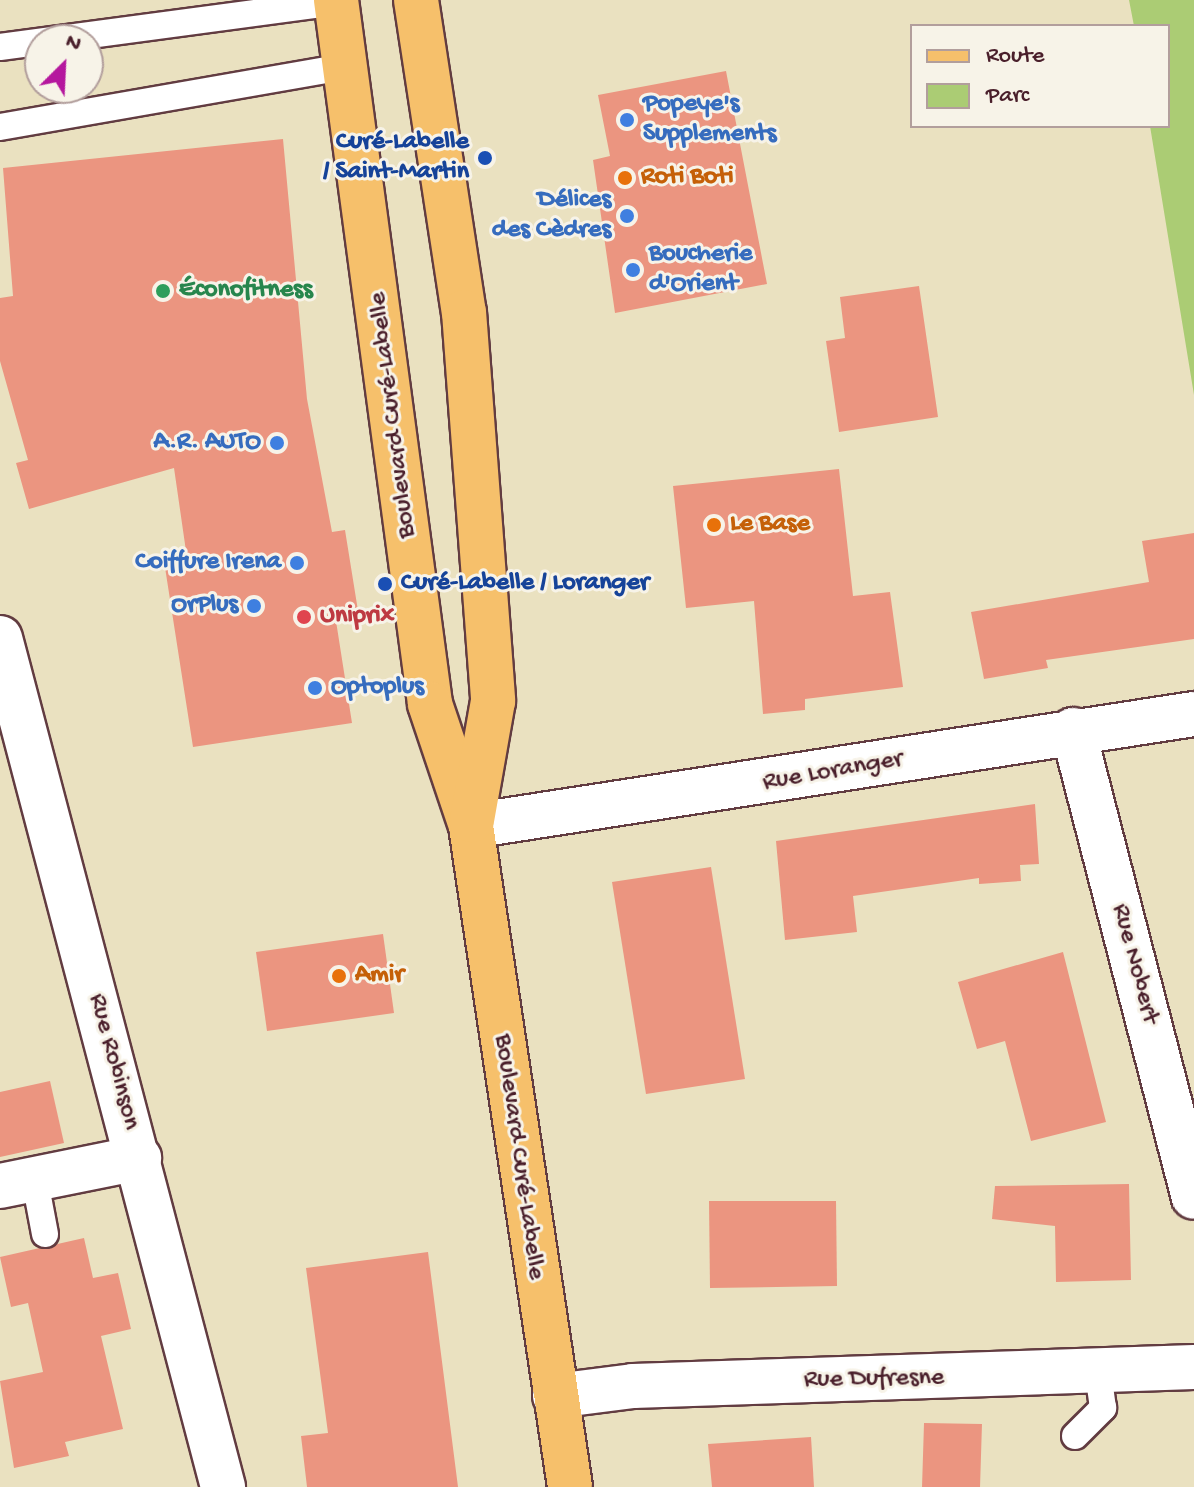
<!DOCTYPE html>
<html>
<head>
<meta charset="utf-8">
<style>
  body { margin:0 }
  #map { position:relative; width:1194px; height:1487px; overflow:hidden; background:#eae1c0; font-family:"Gochi Hand",sans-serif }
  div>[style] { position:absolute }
  .green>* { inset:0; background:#abcc74 }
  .building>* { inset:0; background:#eb9580 }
  .roads { filter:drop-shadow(2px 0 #623c41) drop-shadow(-2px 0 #623c41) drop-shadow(0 2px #623c41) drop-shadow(0 -2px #623c41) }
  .lane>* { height:26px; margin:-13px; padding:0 13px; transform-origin:13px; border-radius:13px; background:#fff }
  .street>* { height:44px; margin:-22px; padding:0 22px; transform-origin:22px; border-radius:22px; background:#fff }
  .primary>* { height:44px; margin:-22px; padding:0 22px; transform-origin:22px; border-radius:22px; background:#f6c06b }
  .dots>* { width:22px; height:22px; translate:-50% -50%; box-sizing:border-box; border:4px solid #f7f3e8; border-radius:50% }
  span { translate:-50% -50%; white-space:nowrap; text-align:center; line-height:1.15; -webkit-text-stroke:6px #f7f3e8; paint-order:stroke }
  .shop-label { font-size:26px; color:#366cbe; font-weight:700 }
  .left { translate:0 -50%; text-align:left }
  .right { translate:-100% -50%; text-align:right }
  .transit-label { font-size:26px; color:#164399; font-weight:700 }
  .food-label { font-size:26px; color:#c56008; font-weight:700 }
  .leisure-label { font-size:26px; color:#27864d; font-weight:700 }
  .street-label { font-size:26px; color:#4a1f2b }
  .health-label { font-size:26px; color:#be3a42; font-weight:700 }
  .legend { position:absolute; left:910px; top:24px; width:260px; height:104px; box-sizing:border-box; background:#f7f3e8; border:2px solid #b29e9c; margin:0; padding:10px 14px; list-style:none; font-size:24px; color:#4a1f2b }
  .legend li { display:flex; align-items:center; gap:16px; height:40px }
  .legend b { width:40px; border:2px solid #b29e9c }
  .north { position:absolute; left:24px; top:24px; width:80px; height:80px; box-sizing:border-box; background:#f7f3e8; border:2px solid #b29e9c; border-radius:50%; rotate:24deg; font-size:22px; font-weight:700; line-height:32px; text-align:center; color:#4a1f2b }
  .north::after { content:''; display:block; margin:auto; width:28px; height:36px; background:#b5179e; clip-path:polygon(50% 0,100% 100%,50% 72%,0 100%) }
</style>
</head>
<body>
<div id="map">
  <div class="green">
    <div style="clip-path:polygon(1129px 0,1194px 0,1194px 395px,1150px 126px,1168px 126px,1168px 26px,1134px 26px)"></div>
  </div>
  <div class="building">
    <div style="clip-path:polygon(726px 71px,767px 284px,615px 313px,593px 160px,610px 156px,598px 95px)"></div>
    <div style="clip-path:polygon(283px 139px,307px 399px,332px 532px,345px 530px,359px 617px,336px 621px,352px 723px,193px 747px,164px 561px,187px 558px,174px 468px,29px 509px,16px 463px,28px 460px,0 361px,0 298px,13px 296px,3px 168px)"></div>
    <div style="clip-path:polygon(919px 286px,938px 417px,839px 432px,826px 341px,845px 338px,840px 297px)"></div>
    <div style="clip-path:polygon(839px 469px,853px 596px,890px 592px,903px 687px,805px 699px,805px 710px,763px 714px,754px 601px,686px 608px,673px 486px)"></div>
    <div style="clip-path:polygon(1194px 533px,1194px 639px,1046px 660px,1048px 668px,984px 679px,971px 612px,1149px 582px,1142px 541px)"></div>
    <div style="clip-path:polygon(1035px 804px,1039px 864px,1020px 865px,1021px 881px,979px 884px,979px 878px,853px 896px,857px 932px,785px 940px,776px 841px)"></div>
    <div style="clip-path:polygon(711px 867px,745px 1079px,646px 1094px,612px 882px)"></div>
    <div style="clip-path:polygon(383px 934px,394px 1013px,267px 1031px,256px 952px)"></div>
    <div style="clip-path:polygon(1063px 952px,1106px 1122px,1031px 1141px,1005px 1041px,977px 1049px,958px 982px)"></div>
    <div style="clip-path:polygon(50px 1081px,64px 1143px,0 1157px,0 1092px)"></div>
    <div style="clip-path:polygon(1129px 1184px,1131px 1280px,1056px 1282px,1055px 1226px,992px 1219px,995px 1186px)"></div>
    <div style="clip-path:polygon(709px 1201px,836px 1201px,837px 1286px,710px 1288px)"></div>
    <div style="clip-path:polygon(84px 1238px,93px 1278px,118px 1273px,131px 1329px,101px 1336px,123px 1429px,65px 1442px,69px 1456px,14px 1468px,0 1381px,43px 1372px,28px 1303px,11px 1307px,0 1257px)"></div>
    <div style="clip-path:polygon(428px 1252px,458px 1487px,307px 1487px,301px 1436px,328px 1433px,306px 1268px)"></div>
    <div style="clip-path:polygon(924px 1423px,982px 1424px,980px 1487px,922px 1487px)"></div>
    <div style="clip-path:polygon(811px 1437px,814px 1487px,712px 1487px,708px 1444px)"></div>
  </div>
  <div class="roads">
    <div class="lane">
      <div style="left:0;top:47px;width:339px;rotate:-7.6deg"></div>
      <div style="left:0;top:127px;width:353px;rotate:-9.9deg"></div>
      <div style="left:35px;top:1181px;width:54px;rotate:79.3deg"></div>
      <div style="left:1075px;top:1436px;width:40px;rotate:-45deg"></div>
      <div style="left:1103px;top:1408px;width:37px;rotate:-98deg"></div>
    </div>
    <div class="street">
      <div style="left:0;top:638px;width:878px;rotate:75.28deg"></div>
      <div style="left:1073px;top:730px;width:482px;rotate:75.5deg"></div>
      <div style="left:471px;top:826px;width:732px;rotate:-8.81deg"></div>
      <div style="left:0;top:1186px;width:142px;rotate:-11.4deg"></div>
      <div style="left:555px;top:1396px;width:79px;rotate:-7.3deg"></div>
      <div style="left:633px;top:1386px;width:561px;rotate:-1.94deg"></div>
    </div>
    <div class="primary">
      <div style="left:336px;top:0;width:710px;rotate:82.39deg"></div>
      <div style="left:430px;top:704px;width:129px;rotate:71.4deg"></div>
      <div style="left:471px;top:826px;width:668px;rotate:81.48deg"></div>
      <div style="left:416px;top:0;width:316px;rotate:81.3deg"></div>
      <div style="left:464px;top:312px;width:390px;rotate:85.7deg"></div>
      <div style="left:493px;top:701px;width:121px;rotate:100deg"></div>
    </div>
  </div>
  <div class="dots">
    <div style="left:627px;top:120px;background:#3f7fe0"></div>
    <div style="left:485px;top:158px;background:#1a4fb4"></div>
    <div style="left:625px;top:178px;background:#e8710a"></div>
    <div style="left:627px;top:216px;background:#3f7fe0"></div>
    <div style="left:633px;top:270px;background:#3f7fe0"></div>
    <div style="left:163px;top:291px;background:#2e9e5b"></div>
    <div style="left:277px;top:443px;background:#3f7fe0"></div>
    <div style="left:714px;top:525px;background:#e8710a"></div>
    <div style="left:297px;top:563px;background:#3f7fe0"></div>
    <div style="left:385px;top:584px;background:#1a4fb4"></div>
    <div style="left:254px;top:606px;background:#3f7fe0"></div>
    <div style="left:304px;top:617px;background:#e0444e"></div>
    <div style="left:315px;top:688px;background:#3f7fe0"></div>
    <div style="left:339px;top:976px;background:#e8710a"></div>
  </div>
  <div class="shop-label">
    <span class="left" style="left:643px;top:120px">Popeye's<br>Supplements</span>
    <span class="right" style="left:611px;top:216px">Délices<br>des Cèdres</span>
    <span class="left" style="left:649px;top:270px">Boucherie<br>d'Orient</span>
    <span class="right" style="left:261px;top:443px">A.R. AUTO</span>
    <span class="right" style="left:281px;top:563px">Coiffure Irena</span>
    <span class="right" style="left:238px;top:606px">OrPlus</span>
    <span class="left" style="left:331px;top:688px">Optoplus</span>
  </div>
  <div class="transit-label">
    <span class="right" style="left:469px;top:158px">Curé-Labelle<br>/ Saint-Martin</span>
    <span class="left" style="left:401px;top:584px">Curé-Labelle / Loranger</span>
  </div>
  <div class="food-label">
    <span class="left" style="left:641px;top:178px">Roti Boti</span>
    <span class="left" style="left:730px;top:525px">Le Base</span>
    <span class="left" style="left:355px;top:976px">Amir</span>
  </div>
  <div class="leisure-label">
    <span class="left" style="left:179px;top:291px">Éconofitness</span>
  </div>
  <div class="street-label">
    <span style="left:394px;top:415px;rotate:-97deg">Boulevard Curé-Labelle</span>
    <span style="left:833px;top:772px;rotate:-10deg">Rue Loranger</span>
    <span style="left:1134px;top:964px;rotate:75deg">Rue Nobert</span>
    <span style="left:113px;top:1062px;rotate:75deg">Rue Robinson</span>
    <span style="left:518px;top:1157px;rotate:82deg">Boulevard Curé-Labelle</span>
    <span style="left:874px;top:1380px;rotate:-1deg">Rue Dufresne</span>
  </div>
  <div class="health-label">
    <span class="left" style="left:320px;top:617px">Uniprix</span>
  </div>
  <ul class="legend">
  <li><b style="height:10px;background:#f6c06b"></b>Route</li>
  <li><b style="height:22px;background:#abcc74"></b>Parc</li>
  </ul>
  <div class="north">N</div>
</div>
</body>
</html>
